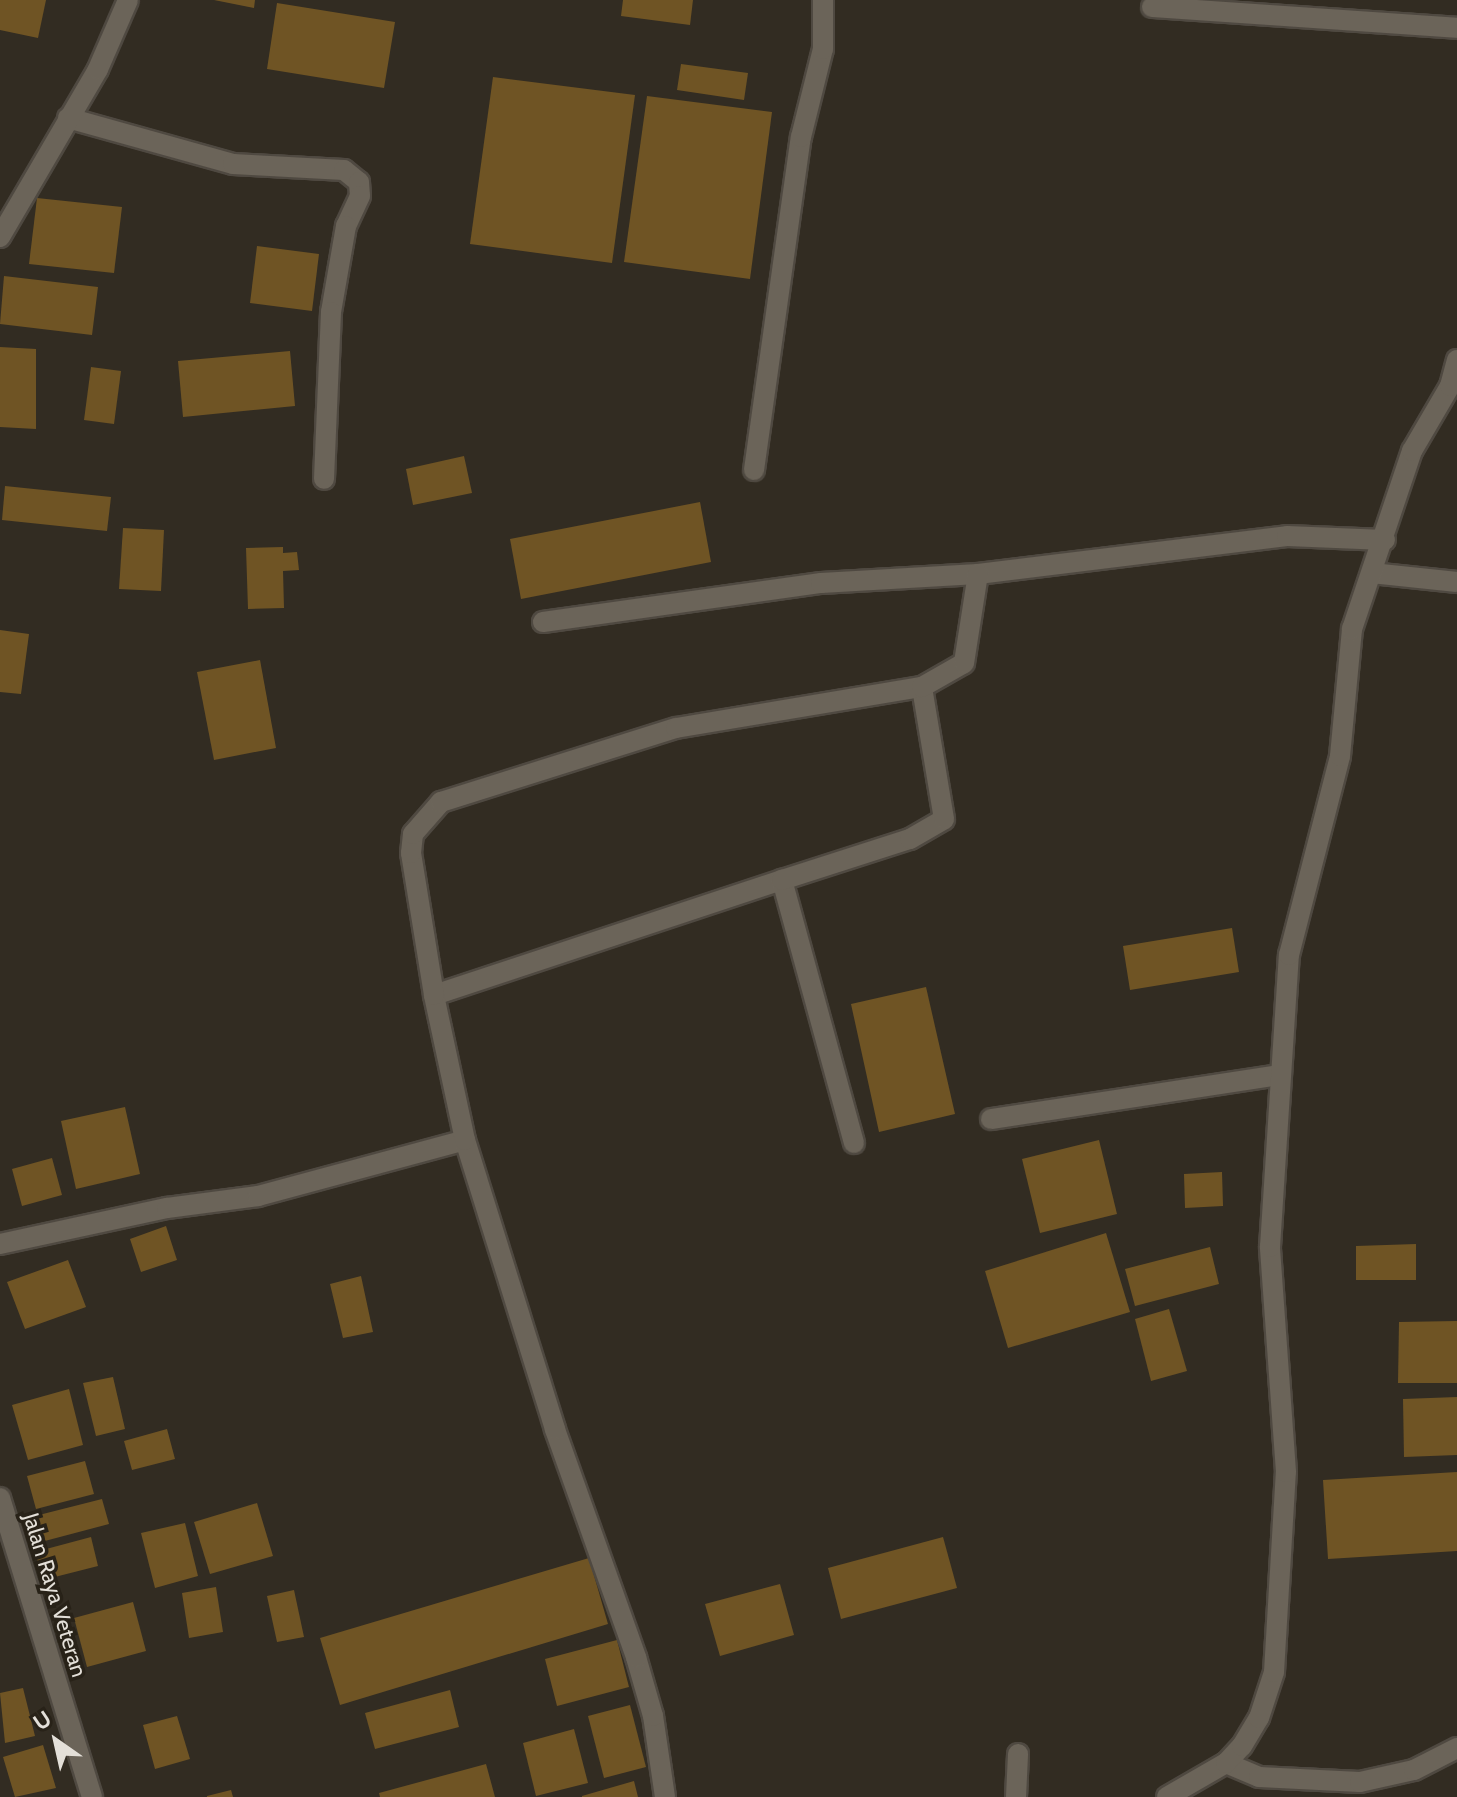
<!DOCTYPE html>
<html>
<head>
<meta charset="utf-8">
<style>
  body { margin:0 }
  #map { position:relative; width:1457px; height:1797px; overflow:hidden; background:#322c22; font-family:Cabin,sans-serif }
  div>[style] { position:absolute }
  .building>* { inset:0; background:#6f5424 }
  .roads { filter:drop-shadow(2px 0 #4f4941) drop-shadow(-2px 0 #4f4941) drop-shadow(0 2px #4f4941) drop-shadow(0 -2px #4f4941) }
  .lane>* { height:20px; margin:-10px; padding:0 10px; transform-origin:10px; border-radius:10px; background:#6b6459 }
  .street>* { height:20px; margin:-10px; padding:0 10px; transform-origin:10px; border-radius:10px; background:#6b6459 }
  .secondary>* { height:20px; margin:-10px; padding:0 10px; transform-origin:10px; border-radius:10px; background:#6b6459 }
  span { translate:-50% -50%; white-space:nowrap; text-align:center; line-height:1.15; -webkit-text-stroke:7px #282218; paint-order:stroke }
  .street-label { font-size:22px; color:#e4e0d9 }
  .north { position:absolute; left:16px; top:1701px; width:80px; height:80px; -webkit-text-stroke:6px #282218; paint-order:stroke; rotate:326deg; font-size:22px; font-weight:700; line-height:32px; text-align:center; color:#e4e0d9 }
  .north::after { content:''; display:block; margin:auto; width:28px; height:36px; background:#e4e0d9; clip-path:polygon(50% 0,100% 100%,50% 72%,0 100%) }
</style>
</head>
<body>
<div id="map">
  <div class="building">
    <div style="clip-path:polygon(0 0,46px 0,38px 38px,0 30px)"></div>
    <div style="clip-path:polygon(214px 0,255px 0,254px 8px)"></div>
    <div style="clip-path:polygon(623px 0,693px 0,690px 25px,621px 16px)"></div>
    <div style="clip-path:polygon(277px 3px,395px 22px,384px 88px,267px 69px)"></div>
    <div style="clip-path:polygon(681px 64px,748px 73px,744px 100px,677px 90px)"></div>
    <div style="clip-path:polygon(493px 77px,635px 95px,612px 263px,470px 244px)"></div>
    <div style="clip-path:polygon(647px 96px,772px 112px,750px 279px,624px 262px)"></div>
    <div style="clip-path:polygon(37px 198px,122px 207px,114px 273px,29px 264px)"></div>
    <div style="clip-path:polygon(257px 246px,319px 254px,312px 311px,250px 303px)"></div>
    <div style="clip-path:polygon(4px 276px,98px 287px,92px 335px,0 324px)"></div>
    <div style="clip-path:polygon(0 347px,36px 349px,36px 429px,0 427px)"></div>
    <div style="clip-path:polygon(290px 351px,295px 406px,183px 417px,178px 361px)"></div>
    <div style="clip-path:polygon(91px 367px,121px 371px,114px 424px,84px 420px)"></div>
    <div style="clip-path:polygon(464px 456px,472px 493px,413px 505px,406px 469px)"></div>
    <div style="clip-path:polygon(5px 486px,111px 497px,107px 531px,2px 520px)"></div>
    <div style="clip-path:polygon(700px 502px,711px 562px,521px 599px,510px 539px)"></div>
    <div style="clip-path:polygon(123px 528px,164px 530px,161px 591px,119px 589px)"></div>
    <div style="clip-path:polygon(283px 547px,283px 553px,297px 552px,299px 570px,283px 571px,284px 608px,248px 609px,246px 548px)"></div>
    <div style="clip-path:polygon(0 630px,29px 634px,21px 694px,0 692px)"></div>
    <div style="clip-path:polygon(260px 660px,276px 748px,214px 760px,197px 672px)"></div>
    <div style="clip-path:polygon(1232px 928px,1239px 972px,1130px 990px,1123px 946px)"></div>
    <div style="clip-path:polygon(926px 987px,955px 1114px,879px 1132px,851px 1004px)"></div>
    <div style="clip-path:polygon(125px 1107px,140px 1174px,76px 1189px,61px 1121px)"></div>
    <div style="clip-path:polygon(1099px 1140px,1117px 1214px,1040px 1233px,1022px 1159px)"></div>
    <div style="clip-path:polygon(52px 1158px,62px 1195px,22px 1206px,12px 1169px)"></div>
    <div style="clip-path:polygon(1222px 1172px,1223px 1206px,1185px 1208px,1184px 1174px)"></div>
    <div style="clip-path:polygon(166px 1226px,177px 1260px,141px 1272px,130px 1239px)"></div>
    <div style="clip-path:polygon(1106px 1233px,1130px 1312px,1008px 1348px,985px 1271px)"></div>
    <div style="clip-path:polygon(1416px 1244px,1416px 1280px,1356px 1280px,1356px 1246px)"></div>
    <div style="clip-path:polygon(1210px 1247px,1219px 1284px,1135px 1306px,1125px 1269px)"></div>
    <div style="clip-path:polygon(68px 1260px,86px 1307px,25px 1329px,7px 1282px)"></div>
    <div style="clip-path:polygon(361px 1276px,373px 1332px,343px 1338px,330px 1284px)"></div>
    <div style="clip-path:polygon(1169px 1309px,1187px 1371px,1151px 1381px,1135px 1319px)"></div>
    <div style="clip-path:polygon(1457px 1321px,1457px 1383px,1398px 1383px,1399px 1322px)"></div>
    <div style="clip-path:polygon(113px 1377px,125px 1429px,96px 1436px,83px 1383px)"></div>
    <div style="clip-path:polygon(69px 1389px,83px 1445px,28px 1460px,12px 1405px)"></div>
    <div style="clip-path:polygon(1457px 1397px,1457px 1455px,1404px 1457px,1403px 1399px)"></div>
    <div style="clip-path:polygon(167px 1429px,175px 1459px,132px 1470px,124px 1441px)"></div>
    <div style="clip-path:polygon(85px 1461px,94px 1494px,36px 1509px,27px 1476px)"></div>
    <div style="clip-path:polygon(1457px 1472px,1457px 1551px,1328px 1559px,1323px 1480px)"></div>
    <div style="clip-path:polygon(102px 1499px,109px 1524px,41px 1542px,35px 1516px)"></div>
    <div style="clip-path:polygon(257px 1503px,273px 1556px,210px 1574px,194px 1522px)"></div>
    <div style="clip-path:polygon(185px 1523px,198px 1576px,155px 1588px,141px 1533px)"></div>
    <div style="clip-path:polygon(91px 1537px,98px 1566px,43px 1580px,35px 1552px)"></div>
    <div style="clip-path:polygon(943px 1537px,957px 1588px,841px 1619px,828px 1568px)"></div>
    <div style="clip-path:polygon(589px 1558px,608px 1624px,340px 1705px,320px 1638px)"></div>
    <div style="clip-path:polygon(780px 1584px,794px 1635px,720px 1656px,705px 1604px)"></div>
    <div style="clip-path:polygon(216px 1587px,223px 1632px,189px 1638px,182px 1593px)"></div>
    <div style="clip-path:polygon(294px 1590px,304px 1637px,277px 1642px,267px 1596px)"></div>
    <div style="clip-path:polygon(133px 1602px,146px 1651px,87px 1667px,74px 1618px)"></div>
    <div style="clip-path:polygon(617px 1640px,629px 1687px,557px 1706px,545px 1659px)"></div>
    <div style="clip-path:polygon(23px 1688px,35px 1736px,5px 1743px,0 1693px)"></div>
    <div style="clip-path:polygon(450px 1690px,459px 1727px,375px 1749px,365px 1713px)"></div>
    <div style="clip-path:polygon(630px 1705px,646px 1767px,604px 1778px,588px 1716px)"></div>
    <div style="clip-path:polygon(177px 1716px,190px 1759px,155px 1769px,143px 1725px)"></div>
    <div style="clip-path:polygon(574px 1729px,588px 1783px,536px 1796px,523px 1743px)"></div>
    <div style="clip-path:polygon(43px 1745px,56px 1788px,15px 1797px,3px 1757px)"></div>
    <div style="clip-path:polygon(486px 1764px,495px 1797px,380px 1797px,379px 1793px)"></div>
    <div style="clip-path:polygon(634px 1781px,638px 1797px,582px 1797px,582px 1796px)"></div>
    <div style="clip-path:polygon(231px 1790px,233px 1797px,207px 1797px,207px 1796px)"></div>
  </div>
  <div class="roads">
    <div class="lane">
      <div style="left:1226px;top:1763px;width:36px;rotate:23deg"></div>
      <div style="left:1259px;top:1777px;width:101px;rotate:2.8deg"></div>
      <div style="left:1360px;top:1782px;width:55px;rotate:-12.5deg"></div>
      <div style="left:1414px;top:1770px;width:48px;rotate:-27.1deg"></div>
    </div>
    <div class="street">
      <div style="left:1152px;top:7px;width:306px;rotate:3.9deg"></div>
      <div style="left:68px;top:118px;width:171px;rotate:15.6deg"></div>
      <div style="left:233px;top:164px;width:111px;rotate:3.1deg"></div>
      <div style="left:344px;top:170px;width:19px;rotate:39deg"></div>
      <div style="left:359px;top:182px;width:14px;rotate:86deg"></div>
      <div style="left:360px;top:196px;width:33px;rotate:115deg"></div>
      <div style="left:346px;top:226px;width:87px;rotate:99.9deg"></div>
      <div style="left:331px;top:312px;width:167px;rotate:92.4deg"></div>
      <div style="left:754px;top:470px;width:336px;rotate:-82deg"></div>
      <div style="left:801px;top:137px;width:91px;rotate:-76deg"></div>
      <div style="left:823px;top:49px;width:49px;rotate:-90deg"></div>
      <div style="left:1372px;top:573px;width:85px;rotate:6deg"></div>
      <div style="left:543px;top:622px;width:281px;rotate:-8deg"></div>
      <div style="left:821px;top:583px;width:157px;rotate:-3.3deg"></div>
      <div style="left:978px;top:574px;width:311px;rotate:-7deg"></div>
      <div style="left:1287px;top:536px;width:98px;rotate:2.3deg"></div>
      <div style="left:434px;top:995px;width:367px;rotate:-18.3deg"></div>
      <div style="left:991px;top:1119px;width:289px;rotate:-8.7deg"></div>
      <div style="left:854px;top:1143px;width:273px;rotate:-105.3deg"></div>
      <div style="left:782px;top:880px;width:134px;rotate:-17.8deg"></div>
      <div style="left:910px;top:839px;width:39px;rotate:-30deg"></div>
      <div style="left:944px;top:819px;width:134px;rotate:-99.5deg"></div>
      <div style="left:0;top:1244px;width:171px;rotate:-12.2deg"></div>
      <div style="left:167px;top:1208px;width:92px;rotate:-7.5deg"></div>
      <div style="left:258px;top:1196px;width:214px;rotate:-15.1deg"></div>
      <div style="left:665px;top:1797px;width:82px;rotate:-98.4deg"></div>
      <div style="left:653px;top:1716px;width:61px;rotate:-106.1deg"></div>
      <div style="left:636px;top:1657px;width:242px;rotate:-109.6deg"></div>
      <div style="left:555px;top:1429px;width:303px;rotate:-107.3deg"></div>
      <div style="left:465px;top:1140px;width:148px;rotate:-102.1deg"></div>
      <div style="left:434px;top:995px;width:144px;rotate:-99.2deg"></div>
      <div style="left:411px;top:853px;width:19px;rotate:-84deg"></div>
      <div style="left:413px;top:834px;width:43px;rotate:-48.8deg"></div>
      <div style="left:441px;top:802px;width:246px;rotate:-17.5deg"></div>
      <div style="left:676px;top:728px;width:249px;rotate:-9.5deg"></div>
      <div style="left:922px;top:687px;width:48px;rotate:-29.7deg"></div>
      <div style="left:964px;top:663px;width:90px;rotate:-81.1deg"></div>
      <div style="left:1016px;top:1797px;width:43px;rotate:-87.3deg"></div>
      <div style="left:1167px;top:1797px;width:68px;rotate:-30deg"></div>
      <div style="left:1226px;top:1763px;width:23px;rotate:-47deg"></div>
      <div style="left:1242px;top:1746px;width:33px;rotate:-59deg"></div>
      <div style="left:1259px;top:1718px;width:48px;rotate:-71.9deg"></div>
      <div style="left:1274px;top:1672px;width:200px;rotate:-86.6deg"></div>
      <div style="left:1286px;top:1472px;width:226px;rotate:-94.1deg"></div>
      <div style="left:1270px;top:1247px;width:293px;rotate:-86.3deg"></div>
      <div style="left:1289px;top:955px;width:205px;rotate:-75.6deg"></div>
      <div style="left:1340px;top:756px;width:128px;rotate:-84.6deg"></div>
      <div style="left:1352px;top:629px;width:188px;rotate:-71.4deg"></div>
      <div style="left:1412px;top:451px;width:75px;rotate:-59.7deg"></div>
      <div style="left:1450px;top:386px;width:27px;rotate:-75deg"></div>
    </div>
    <div class="secondary">
      <div style="left:0;top:237px;width:194px;rotate:-59.7deg"></div>
      <div style="left:98px;top:69px;width:75px;rotate:-66.5deg"></div>
      <div style="left:0;top:1498px;width:313px;rotate:72.9deg"></div>
    </div>
  </div>
  <div class="street-label">
    <span style="left:55px;top:1595px;rotate:73deg">Jalan Raya Veteran</span>
  </div>
  <div class="north">U</div>
</div>
</body>
</html>
